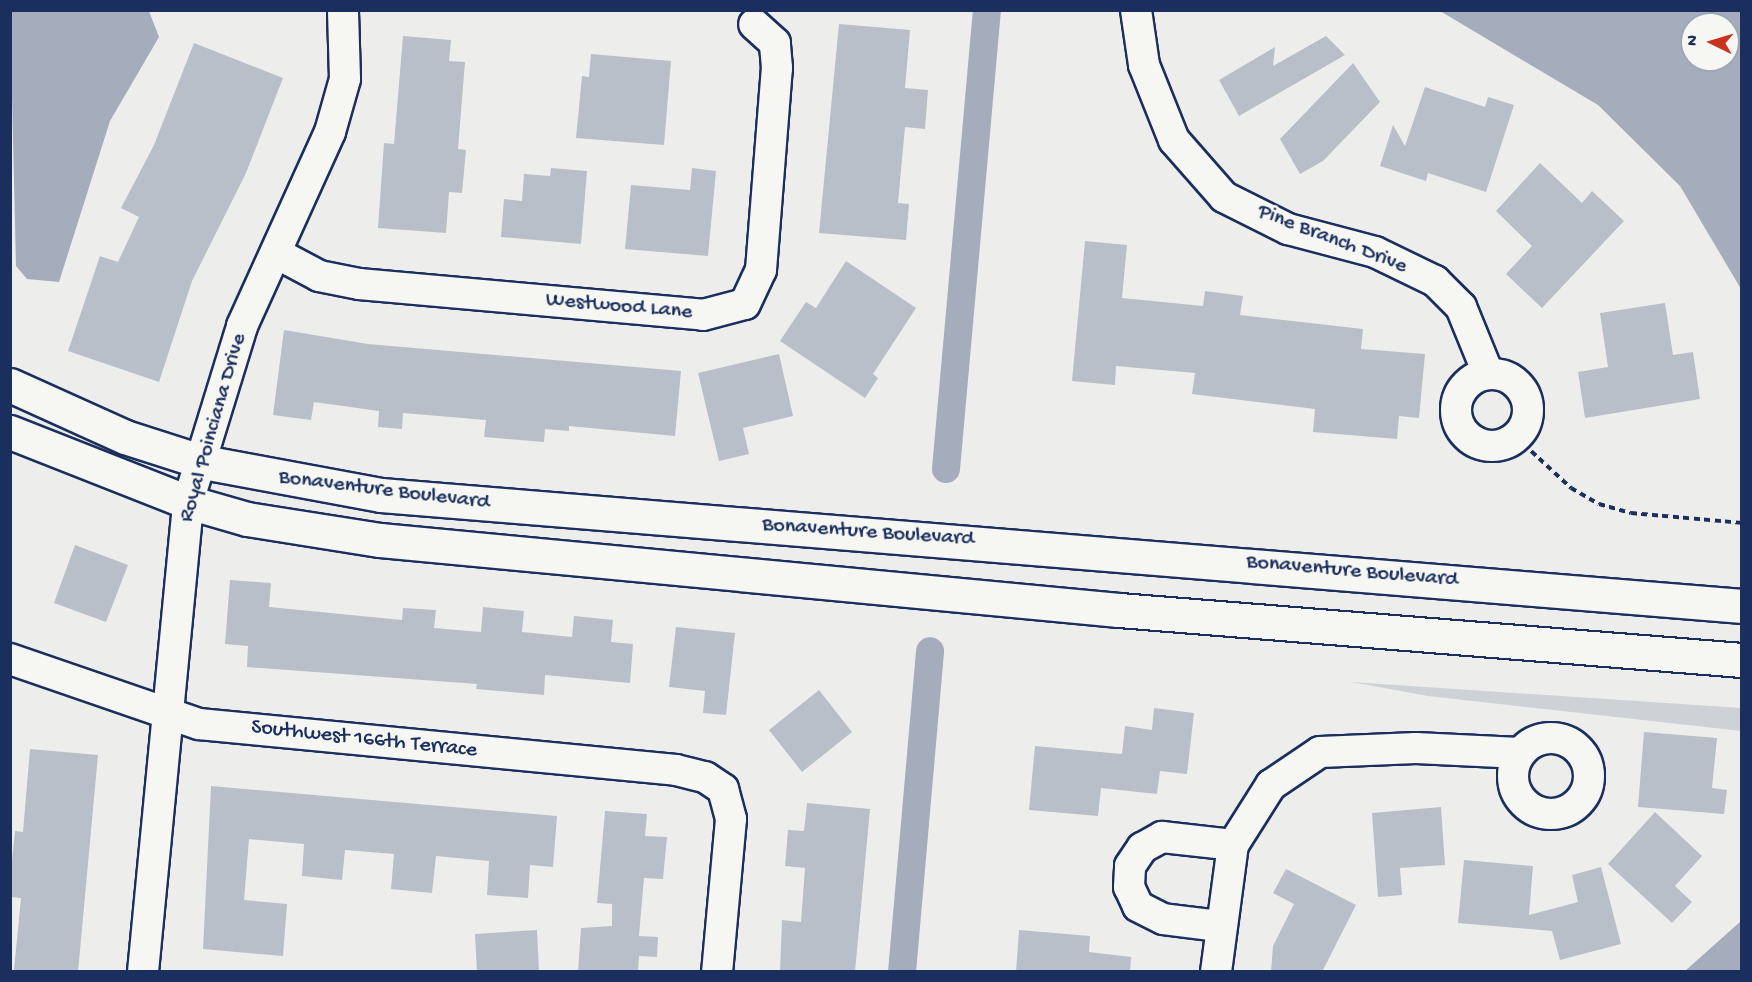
<!DOCTYPE html>
<html>
<head>
<meta charset="utf-8">
<style>
  body { margin:0 }
  #map { position:relative; width:1752px; height:982px; overflow:hidden; background:#edeeec; font-family:"Gochi Hand",sans-serif }
  div>[style] { position:absolute }
  .green>* { inset:0; background:#ced2d7 }
  .water>* { inset:0; background:#a5acbc }
  .canal>* { height:28px; margin:-14px; padding:0 14px; transform-origin:14px; border-radius:14px; background:#a5acbc }
  .building>* { inset:0; background:#b9bfc8 }
  .path>* { height:4px; margin-top:-2px; transform-origin:0; background:repeating-linear-gradient(90deg,#1b2f5e 0 6px,transparent 0 10.5px) }
  .roads { filter:drop-shadow(2px 0 #1b2f5e) drop-shadow(-2px 0 #1b2f5e) drop-shadow(0 2px #1b2f5e) drop-shadow(0 -2px #1b2f5e) }
  .minor>* { height:30px; margin:-15px; padding:0 15px; transform-origin:15px; border-radius:15px; background:#f6f6f2 }
  .minor>.ring { margin:-15px; padding:0; box-sizing:content-box; background:none; border:30px solid #f6f6f2; border-radius:50% }
  .major>* { height:33px; margin:-16.5px; padding:0 16.5px; transform-origin:16.5px; border-radius:16.5px; background:#f6f6f2 }
  span { translate:-50% -50%; white-space:nowrap; text-align:center; line-height:1.15; -webkit-text-stroke:5px #f6f6f2; paint-order:stroke }
  .street-label { font-size:22px; color:#1b2f5e }
  .frame { position:absolute; inset:0; border:12px solid #1b2f5e; pointer-events:none }
  .north { position:absolute; left:1680px; top:12px; width:60px; height:60px; box-sizing:border-box; background:#f6f6f2; border:2px solid #9ea6b7; border-radius:50%; rotate:275deg; font-size:16px; font-weight:700; line-height:24px; text-align:center; color:#1b2f5e }
  .north::after { content:''; display:block; margin:auto; width:21px; height:27px; background:#c8321e; clip-path:polygon(50% 0,100% 100%,50% 72%,0 100%) }
</style>
</head>
<body>
<div id="map">
  <div class="green">
    <div style="clip-path:polygon(1351px 682px,1741px 708px,1741px 731px,1428px 696px)"></div>
  </div>
  <div class="water">
    <div style="clip-path:polygon(10px 11px,149px 11px,159px 37px,110px 121px,59px 282px,27px 279px,16px 266px)"></div>
    <div style="clip-path:polygon(evenodd,1440px 11px,1741px 11px,1741px 289px,1680px 186px,1598px 105px,1440px 11px,1692px 24px,1728px 24px,1728px 60px,1692px 60px,1692px 24px)"></div>
    <div style="clip-path:polygon(1741px 920px,1741px 971px,1685px 971px,1741px 921px)"></div>
  </div>
  <div class="canal">
    <div style="left:946px;top:469px;width:461px;rotate:-84.9deg"></div>
    <div style="left:902px;top:972px;width:322px;rotate:-85deg"></div>
  </div>
  <div class="building">
    <div style="clip-path:polygon(839px 24px,910px 30px,905px 88px,928px 90px,925px 129px,905px 127px,898px 203px,909px 204px,906px 240px,819px 233px)"></div>
    <div style="clip-path:polygon(403px 36px,451px 40px,449px 61px,465px 62px,458px 149px,466px 150px,462px 193px,449px 192px,446px 233px,378px 228px,384px 143px,394px 144px)"></div>
    <div style="clip-path:polygon(1326px 36px,1345px 55px,1239px 116px,1219px 80px,1275px 47px,1273px 66px)"></div>
    <div style="clip-path:polygon(194px 43px,283px 78px,246px 173px,192px 281px,159px 382px,68px 351px,100px 256px,118px 262px,139px 217px,121px 208px,154px 145px)"></div>
    <div style="clip-path:polygon(591px 54px,671px 61px,664px 145px,576px 138px,582px 76px,589px 77px)"></div>
    <div style="clip-path:polygon(1353px 63px,1380px 102px,1323px 161px,1300px 174px,1280px 139px)"></div>
    <div style="clip-path:polygon(1425px 87px,1485px 107px,1488px 97px,1514px 105px,1486px 192px,1428px 173px,1426px 181px,1380px 166px,1393px 125px,1405px 146px)"></div>
    <div style="clip-path:polygon(1540px 163px,1582px 203px,1592px 191px,1624px 221px,1542px 308px,1506px 274px,1532px 246px,1496px 211px)"></div>
    <div style="clip-path:polygon(551px 168px,587px 171px,581px 244px,501px 237px,504px 199px,522px 201px,524px 174px,550px 176px)"></div>
    <div style="clip-path:polygon(692px 168px,716px 171px,708px 256px,625px 249px,631px 185px,690px 190px)"></div>
    <div style="clip-path:polygon(1085px 241px,1127px 245px,1122px 298px,1203px 306px,1205px 291px,1243px 296px,1240px 315px,1363px 329px,1361px 349px,1425px 354px,1419px 418px,1399px 416px,1397px 439px,1313px 432px,1315px 409px,1192px 394px,1195px 373px,1116px 366px,1115px 385px,1072px 381px)"></div>
    <div style="clip-path:polygon(846px 261px,916px 308px,873px 374px,878px 378px,865px 398px,780px 341px,806px 302px,816px 308px)"></div>
    <div style="clip-path:polygon(1665px 303px,1673px 355px,1693px 352px,1700px 399px,1585px 418px,1578px 372px,1608px 367px,1600px 313px)"></div>
    <div style="clip-path:polygon(284px 330px,368px 344px,681px 371px,675px 436px,569px 426px,569px 431px,545px 429px,544px 442px,484px 437px,486px 420px,403px 413px,402px 429px,378px 427px,379px 411px,314px 402px,311px 420px,273px 415px)"></div>
    <div style="clip-path:polygon(779px 354px,793px 416px,743px 428px,749px 454px,719px 461px,698px 373px)"></div>
    <div style="clip-path:polygon(75px 545px,128px 565px,106px 622px,54px 603px)"></div>
    <div style="clip-path:polygon(230px 580px,271px 583px,269px 607px,402px 620px,403px 608px,436px 610px,434px 628px,481px 632px,483px 607px,524px 611px,522px 632px,572px 637px,574px 616px,613px 620px,611px 642px,633px 644px,630px 683px,545px 675px,544px 695px,476px 689px,477px 684px,247px 667px,248px 646px,225px 644px)"></div>
    <div style="clip-path:polygon(676px 627px,735px 633px,726px 715px,703px 713px,705px 691px,669px 687px)"></div>
    <div style="clip-path:polygon(819px 690px,852px 732px,802px 772px,769px 730px)"></div>
    <div style="clip-path:polygon(1154px 708px,1194px 713px,1187px 774px,1160px 771px,1157px 794px,1101px 788px,1098px 816px,1029px 810px,1035px 746px,1122px 754px,1125px 726px,1152px 730px)"></div>
    <div style="clip-path:polygon(1644px 732px,1717px 738px,1712px 788px,1727px 790px,1724px 814px,1638px 807px)"></div>
    <div style="clip-path:polygon(30px 749px,98px 755px,78px 972px,14px 970px,21px 898px,10px 897px,10px 881px,15px 831px,23px 832px)"></div>
    <div style="clip-path:polygon(211px 786px,557px 816px,553px 867px,530px 865px,528px 898px,487px 895px,489px 861px,436px 856px,432px 893px,391px 889px,394px 854px,345px 850px,342px 880px,302px 876px,304px 844px,249px 839px,244px 900px,287px 904px,283px 956px,203px 949px)"></div>
    <div style="clip-path:polygon(807px 803px,870px 809px,855px 972px,780px 972px,782px 920px,801px 922px,805px 868px,785px 866px,788px 830px,804px 831px)"></div>
    <div style="clip-path:polygon(1441px 807px,1445px 865px,1400px 868px,1402px 895px,1378px 897px,1372px 813px)"></div>
    <div style="clip-path:polygon(605px 811px,647px 814px,645px 836px,667px 837px,663px 879px,644px 878px,639px 936px,658px 937px,657px 957px,639px 956px,638px 972px,578px 972px,581px 928px,612px 926px,612px 904px,597px 903px)"></div>
    <div style="clip-path:polygon(1655px 812px,1702px 856px,1675px 886px,1692px 902px,1672px 923px,1608px 864px)"></div>
    <div style="clip-path:polygon(1464px 860px,1533px 866px,1529px 915px,1578px 902px,1572px 875px,1601px 867px,1621px 944px,1560px 960px,1552px 931px,1458px 923px)"></div>
    <div style="clip-path:polygon(1286px 869px,1356px 905px,1322px 972px,1271px 972px,1273px 946px,1294px 904px,1273px 893px)"></div>
    <div style="clip-path:polygon(537px 930px,539px 972px,477px 972px,475px 934px)"></div>
    <div style="clip-path:polygon(1019px 930px,1090px 936px,1089px 952px,1131px 957px,1130px 972px,1016px 972px)"></div>
  </div>
  <div class="path">
    <div style="left:1516px;top:437px;width:75px;rotate:42.8deg"></div>
    <div style="left:1571px;top:488px;width:32px;rotate:30deg"></div>
    <div style="left:1599px;top:504px;width:33px;rotate:16deg"></div>
    <div style="left:1631px;top:513px;width:111px;rotate:5.1deg"></div>
  </div>
  <div class="roads">
    <div class="minor">
      <div style="left:1136px;top:10px;width:56px;rotate:81.7deg"></div>
      <div style="left:1144px;top:65px;width:81px;rotate:68.2deg"></div>
      <div style="left:1174px;top:140px;width:76px;rotate:48.7deg"></div>
      <div style="left:1224px;top:197px;width:72px;rotate:26.6deg"></div>
      <div style="left:1288px;top:229px;width:90px;rotate:14.8deg"></div>
      <div style="left:1375px;top:252px;width:67px;rotate:25.8deg"></div>
      <div style="left:1435px;top:281px;width:37px;rotate:45deg"></div>
      <div style="left:1461px;top:307px;width:71px;rotate:67.8deg"></div>
      <div style="left:276px;top:253px;width:49px;rotate:28.1deg"></div>
      <div style="left:319px;top:276px;width:41px;rotate:11.3deg"></div>
      <div style="left:359px;top:284px;width:345px;rotate:5.1deg"></div>
      <div style="left:703px;top:315px;width:43px;rotate:-14.7deg"></div>
      <div style="left:745px;top:304px;width:38px;rotate:-65deg"></div>
      <div style="left:761px;top:270px;width:203px;rotate:-85.5deg"></div>
      <div style="left:777px;top:68px;width:25px;rotate:-95deg"></div>
      <div style="left:775px;top:43px;width:28px;rotate:-138deg"></div>
      <div class="ring" style="left:1456px;top:374px;width:42px;height:42px"></div>
      <div style="left:10px;top:659px;width:200px;rotate:19deg"></div>
      <div style="left:199px;top:724px;width:479px;rotate:5.5deg"></div>
      <div style="left:676px;top:770px;width:30px;rotate:14deg"></div>
      <div style="left:705px;top:777px;width:22px;rotate:34deg"></div>
      <div style="left:723px;top:789px;width:31px;rotate:75deg"></div>
      <div style="left:731px;top:819px;width:154px;rotate:95.2deg"></div>
      <div class="ring" style="left:1513px;top:738px;width:46px;height:46px"></div>
      <div style="left:1219px;top:926px;width:56px;rotate:-172.9deg"></div>
      <div style="left:1163px;top:919px;width:28px;rotate:-153deg"></div>
      <div style="left:1138px;top:906px;width:21px;rotate:-115deg"></div>
      <div style="left:1129px;top:887px;width:21px;rotate:-87deg"></div>
      <div style="left:1130px;top:866px;width:22px;rotate:-56deg"></div>
      <div style="left:1142px;top:848px;width:23px;rotate:-29deg"></div>
      <div style="left:1162px;top:837px;width:71px;rotate:6.4deg"></div>
      <div style="left:143px;top:972px;width:472px;rotate:-84.5deg"></div>
      <div style="left:188px;top:502px;width:184px;rotate:-72.9deg"></div>
      <div style="left:242px;top:326px;width:213px;rotate:-65.6deg"></div>
      <div style="left:330px;top:132px;width:55px;rotate:-74.2deg"></div>
      <div style="left:345px;top:79px;width:69px;rotate:-91.7deg"></div>
      <div style="left:1216px;top:972px;width:128px;rotate:-82.4deg"></div>
      <div style="left:1233px;top:845px;width:71px;rotate:-57.7deg"></div>
      <div style="left:1271px;top:785px;width:59px;rotate:-34deg"></div>
      <div style="left:1320px;top:752px;width:96px;rotate:-2.4deg"></div>
      <div style="left:1416px;top:748px;width:104px;rotate:2.8deg"></div>
    </div>
    <div class="major">
      <div style="left:10px;top:385px;width:126px;rotate:24.3deg"></div>
      <div style="left:125px;top:437px;width:82px;rotate:17.8deg"></div>
      <div style="left:203px;top:462px;width:181px;rotate:10.5deg"></div>
      <div style="left:381px;top:495px;width:1366px;rotate:4.66deg"></div>
      <div style="left:10px;top:432px;width:191px;rotate:21.5deg"></div>
      <div style="left:188px;top:502px;width:61px;rotate:16.1deg"></div>
      <div style="left:247px;top:519px;width:135px;rotate:9deg"></div>
      <div style="left:380px;top:540px;width:742px;rotate:5.41deg"></div>
      <div style="left:1119px;top:610px;width:625px;rotate:4.59deg"></div>
    </div>
  </div>
  <div class="street-label">
    <span style="left:1332px;top:240px;rotate:21deg">Pine Branch Drive</span>
    <span style="left:619px;top:307px;rotate:5deg">Westwood Lane</span>
    <span style="left:214px;top:428px;rotate:-74deg">Royal Poinciana Drive</span>
    <span style="left:384px;top:491px;rotate:7deg">Bonaventure Boulevard</span>
    <span style="left:868px;top:533px;rotate:4deg">Bonaventure Boulevard</span>
    <span style="left:1352px;top:572px;rotate:5deg">Bonaventure Boulevard</span>
    <span style="left:364px;top:740px;rotate:6deg">Southwest 166th Terrace</span>
  </div>
  <div class="frame"></div>
  <div class="north">N</div>
</div>
</body>
</html>
